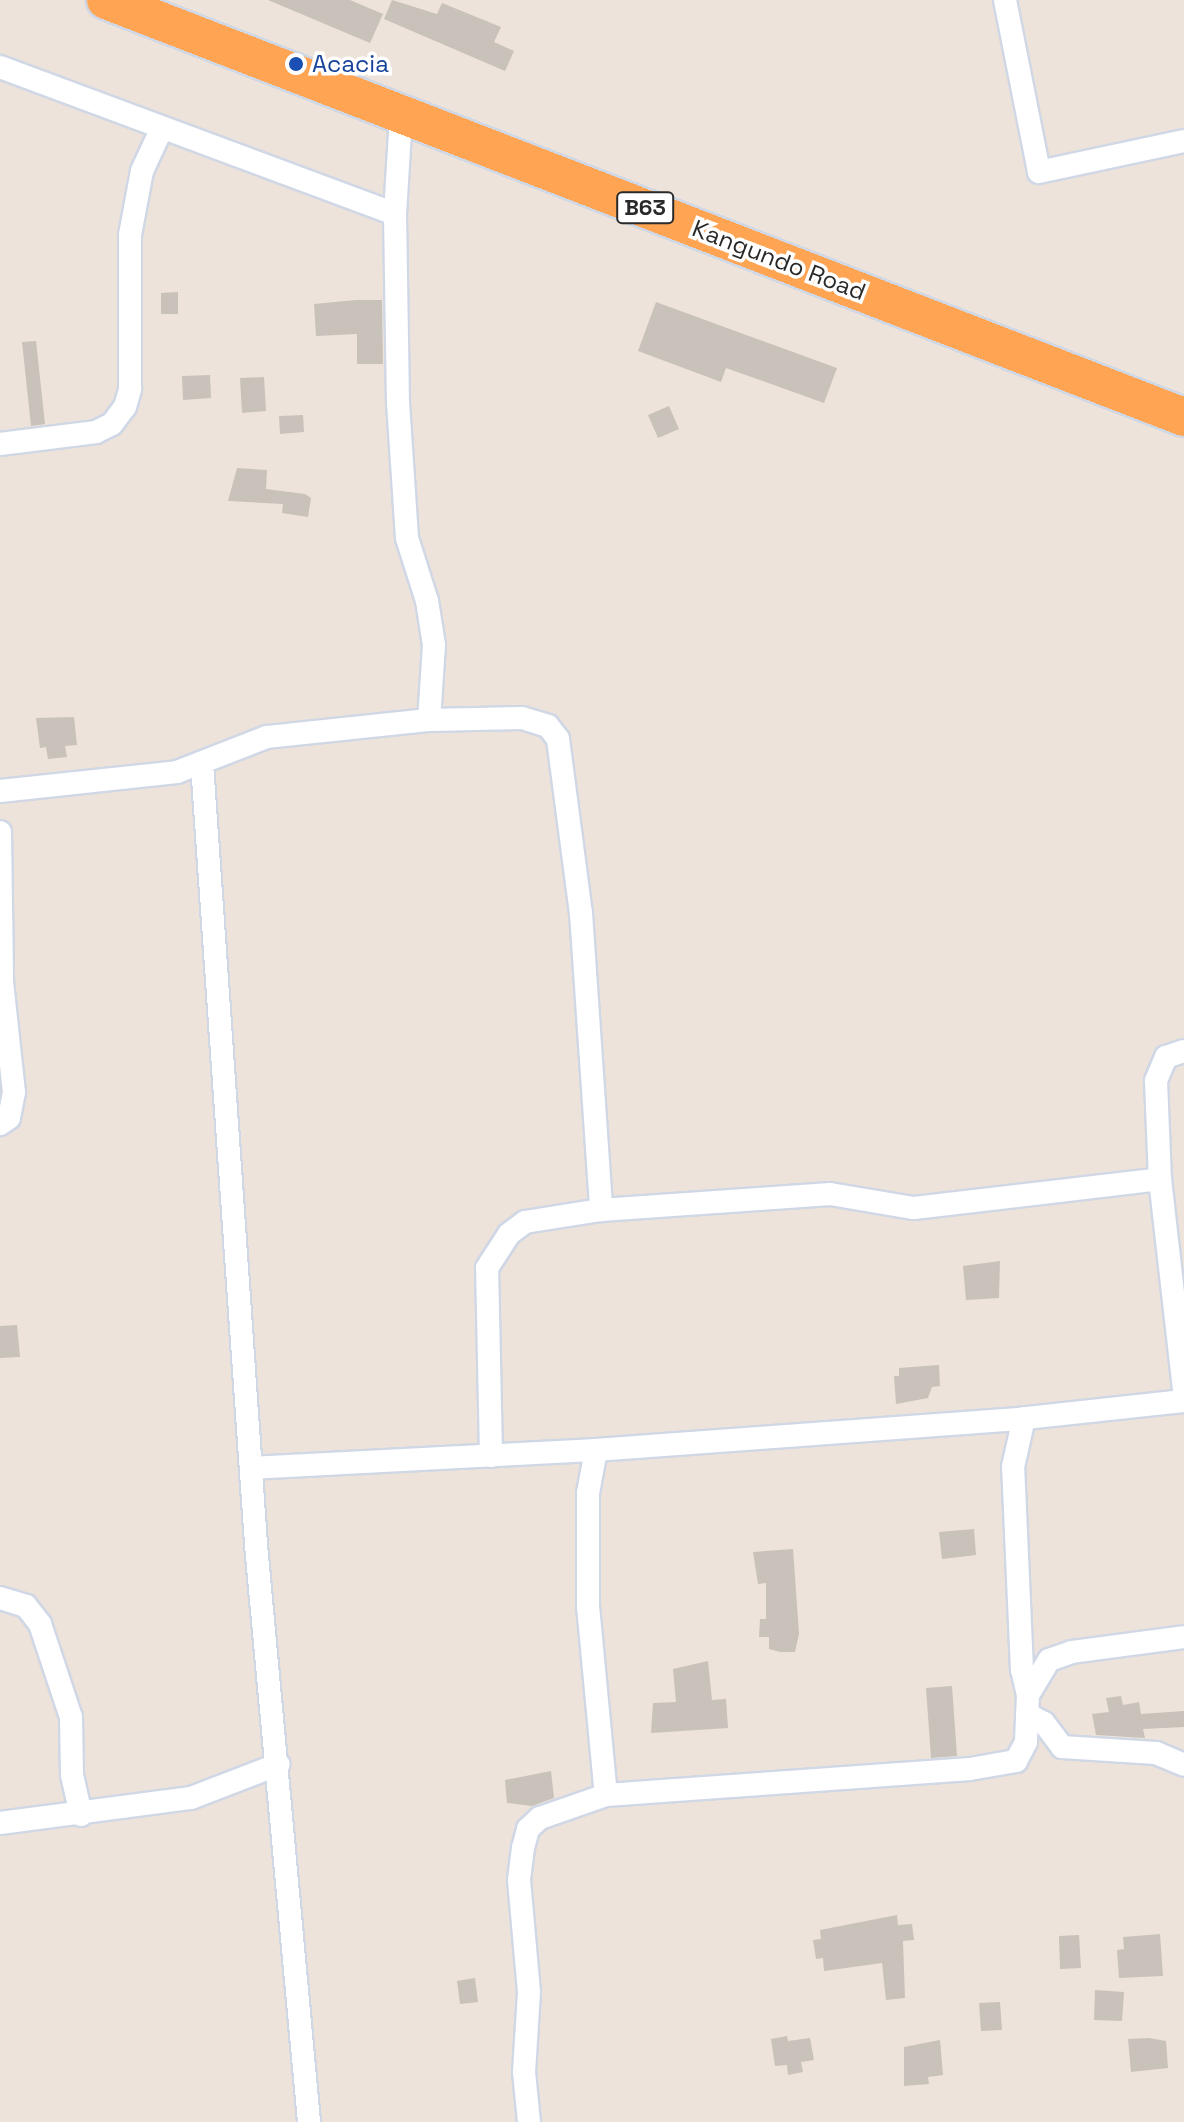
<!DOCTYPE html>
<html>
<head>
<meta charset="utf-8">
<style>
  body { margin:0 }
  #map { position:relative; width:1184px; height:2122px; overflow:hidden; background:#eee3db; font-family:"Space Grotesk",sans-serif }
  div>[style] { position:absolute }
  .building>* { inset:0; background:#c8c2ba }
  .roads { filter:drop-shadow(2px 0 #d0d7e5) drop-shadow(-2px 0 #d0d7e5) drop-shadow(0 2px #d0d7e5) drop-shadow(0 -2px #d0d7e5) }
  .minor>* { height:22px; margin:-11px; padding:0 11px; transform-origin:11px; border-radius:11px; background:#fff }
  .trunk>* { height:38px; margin:-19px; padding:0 19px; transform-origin:19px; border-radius:19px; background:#fea453 }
  .dots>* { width:22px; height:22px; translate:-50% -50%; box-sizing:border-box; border:4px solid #fff; border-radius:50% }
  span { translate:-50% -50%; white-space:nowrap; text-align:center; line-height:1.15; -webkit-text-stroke:7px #fff; paint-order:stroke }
  .shield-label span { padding:2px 6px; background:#fff; border:2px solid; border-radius:6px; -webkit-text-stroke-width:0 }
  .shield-label { font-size:22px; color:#2a2a2a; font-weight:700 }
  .transit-label { font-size:24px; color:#164399 }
  .left { translate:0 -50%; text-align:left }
  .street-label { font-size:24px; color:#2a2a2a }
</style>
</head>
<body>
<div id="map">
  <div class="building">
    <div style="clip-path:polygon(268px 0,350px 0,383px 14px,370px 43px)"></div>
    <div style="clip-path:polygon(392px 0,437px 14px,442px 3px,501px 27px,494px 42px,514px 51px,505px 71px,384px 19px)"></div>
    <div style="clip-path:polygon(178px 292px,178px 314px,161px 314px,161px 293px)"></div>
    <div style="clip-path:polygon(356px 300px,382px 300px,383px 364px,357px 364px,357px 334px,316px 336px,314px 304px)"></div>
    <div style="clip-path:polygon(656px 302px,837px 368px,824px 403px,726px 368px,721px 382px,638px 351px)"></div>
    <div style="clip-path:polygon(36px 341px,45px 424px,31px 426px,22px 342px)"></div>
    <div style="clip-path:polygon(210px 375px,211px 398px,183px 400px,182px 376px)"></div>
    <div style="clip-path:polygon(264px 377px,266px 411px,242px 413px,240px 378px)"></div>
    <div style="clip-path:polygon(669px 406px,679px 429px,658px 438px,648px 415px)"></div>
    <div style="clip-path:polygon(303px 415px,304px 432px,280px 434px,279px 416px)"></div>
    <div style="clip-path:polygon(237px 468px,267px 470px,266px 489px,305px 494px,311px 498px,308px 517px,282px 513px,283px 504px,228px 501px)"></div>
    <div style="clip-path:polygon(74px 717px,77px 745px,65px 746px,67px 757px,48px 759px,46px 747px,40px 748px,36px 718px)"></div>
    <div style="clip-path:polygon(1000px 1261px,999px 1298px,966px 1300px,963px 1266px)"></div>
    <div style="clip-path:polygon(17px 1325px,20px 1357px,0 1358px,0 1326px)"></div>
    <div style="clip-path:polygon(939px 1365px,940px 1386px,932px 1387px,928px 1398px,896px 1404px,894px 1376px,899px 1376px,899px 1368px)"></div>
    <div style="clip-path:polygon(974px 1529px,976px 1555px,942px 1559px,939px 1532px)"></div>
    <div style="clip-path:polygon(793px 1549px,799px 1634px,795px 1652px,780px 1652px,769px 1649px,769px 1637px,759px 1637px,760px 1619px,766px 1619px,766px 1583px,758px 1584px,753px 1552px)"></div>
    <div style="clip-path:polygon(708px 1661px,712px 1700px,726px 1699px,728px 1728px,651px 1733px,653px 1703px,676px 1702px,673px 1669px)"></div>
    <div style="clip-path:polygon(952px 1686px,957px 1756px,931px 1758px,926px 1688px)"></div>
    <div style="clip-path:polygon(1121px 1696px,1123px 1705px,1139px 1702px,1141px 1714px,1184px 1711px,1184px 1727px,1143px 1729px,1145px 1738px,1096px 1735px,1092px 1714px,1109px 1712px,1106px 1698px)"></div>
    <div style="clip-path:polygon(551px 1771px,554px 1798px,532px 1806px,507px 1803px,505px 1780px)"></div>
    <div style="clip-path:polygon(897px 1915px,898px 1925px,912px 1924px,914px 1940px,903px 1941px,905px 1998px,886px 2000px,882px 1963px,824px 1971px,823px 1958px,816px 1959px,813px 1940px,821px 1939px,820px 1930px)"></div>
    <div style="clip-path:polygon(1160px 1934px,1163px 1976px,1119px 1978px,1117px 1950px,1124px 1949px,1123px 1937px)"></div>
    <div style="clip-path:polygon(1079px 1935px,1081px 1968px,1060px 1969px,1059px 1936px)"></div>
    <div style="clip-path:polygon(475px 1978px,478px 2002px,460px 2004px,457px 1981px)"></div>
    <div style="clip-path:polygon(1095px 1990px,1124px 1992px,1122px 2021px,1094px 2020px)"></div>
    <div style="clip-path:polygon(1000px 2002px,1002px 2030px,981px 2031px,979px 2003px)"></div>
    <div style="clip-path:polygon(787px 2036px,788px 2041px,810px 2038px,814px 2060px,801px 2062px,803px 2072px,788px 2075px,787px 2065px,775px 2066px,771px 2039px)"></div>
    <div style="clip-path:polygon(1149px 2038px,1166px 2041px,1168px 2068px,1131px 2072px,1128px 2039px)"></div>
    <div style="clip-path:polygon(940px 2040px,943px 2075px,928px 2077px,929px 2084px,904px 2086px,904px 2047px)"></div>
  </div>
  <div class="roads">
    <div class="minor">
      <div style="left:1005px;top:0;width:175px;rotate:78.8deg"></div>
      <div style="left:1039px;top:172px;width:148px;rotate:-12.1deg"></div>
      <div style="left:0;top:67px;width:421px;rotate:20.4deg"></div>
      <div style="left:0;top:444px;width:97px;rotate:-7.1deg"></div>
      <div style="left:96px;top:432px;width:18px;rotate:-27deg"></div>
      <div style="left:112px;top:424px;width:21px;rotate:-53deg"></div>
      <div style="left:125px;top:407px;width:19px;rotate:-74deg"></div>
      <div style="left:130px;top:389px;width:154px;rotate:-90deg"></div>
      <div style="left:130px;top:235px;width:65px;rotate:-79.4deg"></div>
      <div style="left:142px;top:171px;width:45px;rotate:-65.1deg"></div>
      <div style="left:429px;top:720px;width:93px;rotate:-1.2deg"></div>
      <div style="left:522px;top:718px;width:27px;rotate:17deg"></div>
      <div style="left:548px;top:726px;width:16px;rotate:52deg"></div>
      <div style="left:558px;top:739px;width:176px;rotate:82.5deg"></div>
      <div style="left:581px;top:913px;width:298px;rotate:86.1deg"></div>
      <div style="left:202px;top:764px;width:783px;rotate:86.04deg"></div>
      <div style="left:256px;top:1545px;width:579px;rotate:84.75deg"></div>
      <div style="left:0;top:791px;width:178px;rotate:-6.1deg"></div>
      <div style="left:177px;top:772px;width:97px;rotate:-21.3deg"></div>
      <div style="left:267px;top:737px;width:163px;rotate:-6deg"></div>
      <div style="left:429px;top:720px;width:75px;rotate:-86.2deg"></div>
      <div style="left:434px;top:645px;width:45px;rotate:-99deg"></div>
      <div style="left:427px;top:601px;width:66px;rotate:-107.6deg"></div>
      <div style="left:407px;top:538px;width:134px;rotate:-93.8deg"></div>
      <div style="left:398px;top:404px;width:190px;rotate:-90.9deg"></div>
      <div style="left:395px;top:214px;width:99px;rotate:-86.5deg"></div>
      <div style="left:0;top:832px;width:150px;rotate:89.2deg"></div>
      <div style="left:2px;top:982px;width:111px;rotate:83.8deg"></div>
      <div style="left:14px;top:1092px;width:26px;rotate:101deg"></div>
      <div style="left:9px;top:1118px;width:11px;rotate:146deg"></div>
      <div style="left:1184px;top:1051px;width:19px;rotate:162deg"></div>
      <div style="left:1166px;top:1057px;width:26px;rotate:113deg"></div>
      <div style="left:1156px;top:1081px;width:98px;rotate:87.7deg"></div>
      <div style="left:1160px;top:1179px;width:213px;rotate:83.5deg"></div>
      <div style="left:596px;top:1450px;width:44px;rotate:100.5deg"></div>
      <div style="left:588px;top:1493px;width:113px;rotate:90deg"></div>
      <div style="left:588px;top:1606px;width:190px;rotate:84.6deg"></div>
      <div style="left:606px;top:1795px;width:365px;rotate:-4.1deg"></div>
      <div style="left:970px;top:1769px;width:47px;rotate:-9.9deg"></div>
      <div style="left:1016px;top:1761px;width:21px;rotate:-62deg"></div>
      <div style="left:1026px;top:1742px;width:47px;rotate:-87.6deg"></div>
      <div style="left:1028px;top:1695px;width:26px;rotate:-103deg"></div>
      <div style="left:1022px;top:1670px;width:203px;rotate:-92.5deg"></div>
      <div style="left:1013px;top:1467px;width:50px;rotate:-77.3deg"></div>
      <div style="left:491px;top:1456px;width:188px;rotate:-91.2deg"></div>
      <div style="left:487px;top:1268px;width:40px;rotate:-57.1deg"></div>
      <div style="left:509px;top:1234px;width:20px;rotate:-37deg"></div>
      <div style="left:525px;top:1222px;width:77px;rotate:-9deg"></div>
      <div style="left:601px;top:1210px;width:230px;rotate:-4deg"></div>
      <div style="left:830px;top:1194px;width:85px;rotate:9.5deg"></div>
      <div style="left:914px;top:1208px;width:248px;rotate:-6.7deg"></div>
      <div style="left:251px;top:1468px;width:345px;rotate:-3deg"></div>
      <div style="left:596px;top:1450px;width:413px;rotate:-4.2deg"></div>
      <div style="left:1008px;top:1420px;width:177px;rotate:-6.2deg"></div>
      <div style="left:0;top:1598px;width:27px;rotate:17deg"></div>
      <div style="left:26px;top:1606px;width:23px;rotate:52deg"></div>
      <div style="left:40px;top:1624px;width:98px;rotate:71.6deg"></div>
      <div style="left:71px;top:1717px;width:58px;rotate:89deg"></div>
      <div style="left:72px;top:1775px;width:41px;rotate:77.3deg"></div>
      <div style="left:1028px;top:1695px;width:41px;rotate:-59deg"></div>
      <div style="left:1049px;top:1660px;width:24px;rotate:-19deg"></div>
      <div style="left:1072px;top:1652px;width:113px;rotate:-7.6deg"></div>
      <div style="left:1027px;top:1714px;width:19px;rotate:28deg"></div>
      <div style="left:1044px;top:1723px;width:30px;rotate:53deg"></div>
      <div style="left:1062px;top:1747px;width:94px;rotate:3.7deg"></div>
      <div style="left:1156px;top:1753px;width:30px;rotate:23deg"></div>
      <div style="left:0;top:1823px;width:193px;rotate:-7.5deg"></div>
      <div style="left:191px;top:1798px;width:94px;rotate:-21.1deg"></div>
      <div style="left:529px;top:2122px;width:50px;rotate:-95.7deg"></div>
      <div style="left:524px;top:2072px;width:80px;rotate:-86.4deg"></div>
      <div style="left:529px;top:1992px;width:112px;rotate:-95.1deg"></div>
      <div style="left:519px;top:1880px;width:32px;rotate:-83deg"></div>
      <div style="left:523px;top:1848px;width:20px;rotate:-75deg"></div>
      <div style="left:528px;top:1829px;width:16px;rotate:-43deg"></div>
      <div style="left:540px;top:1818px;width:70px;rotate:-19.2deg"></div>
    </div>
    <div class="trunk">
      <div style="left:106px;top:0;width:1156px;rotate:21.15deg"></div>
    </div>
  </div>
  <div class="dots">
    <div style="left:296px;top:64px;background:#1a4fb4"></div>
  </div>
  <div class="shield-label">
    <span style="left:645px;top:208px">B63</span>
  </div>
  <div class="transit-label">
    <span class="left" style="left:312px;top:64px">Acacia</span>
  </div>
  <div class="street-label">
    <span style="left:779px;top:260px;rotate:21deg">Kangundo Road</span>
  </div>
</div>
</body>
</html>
